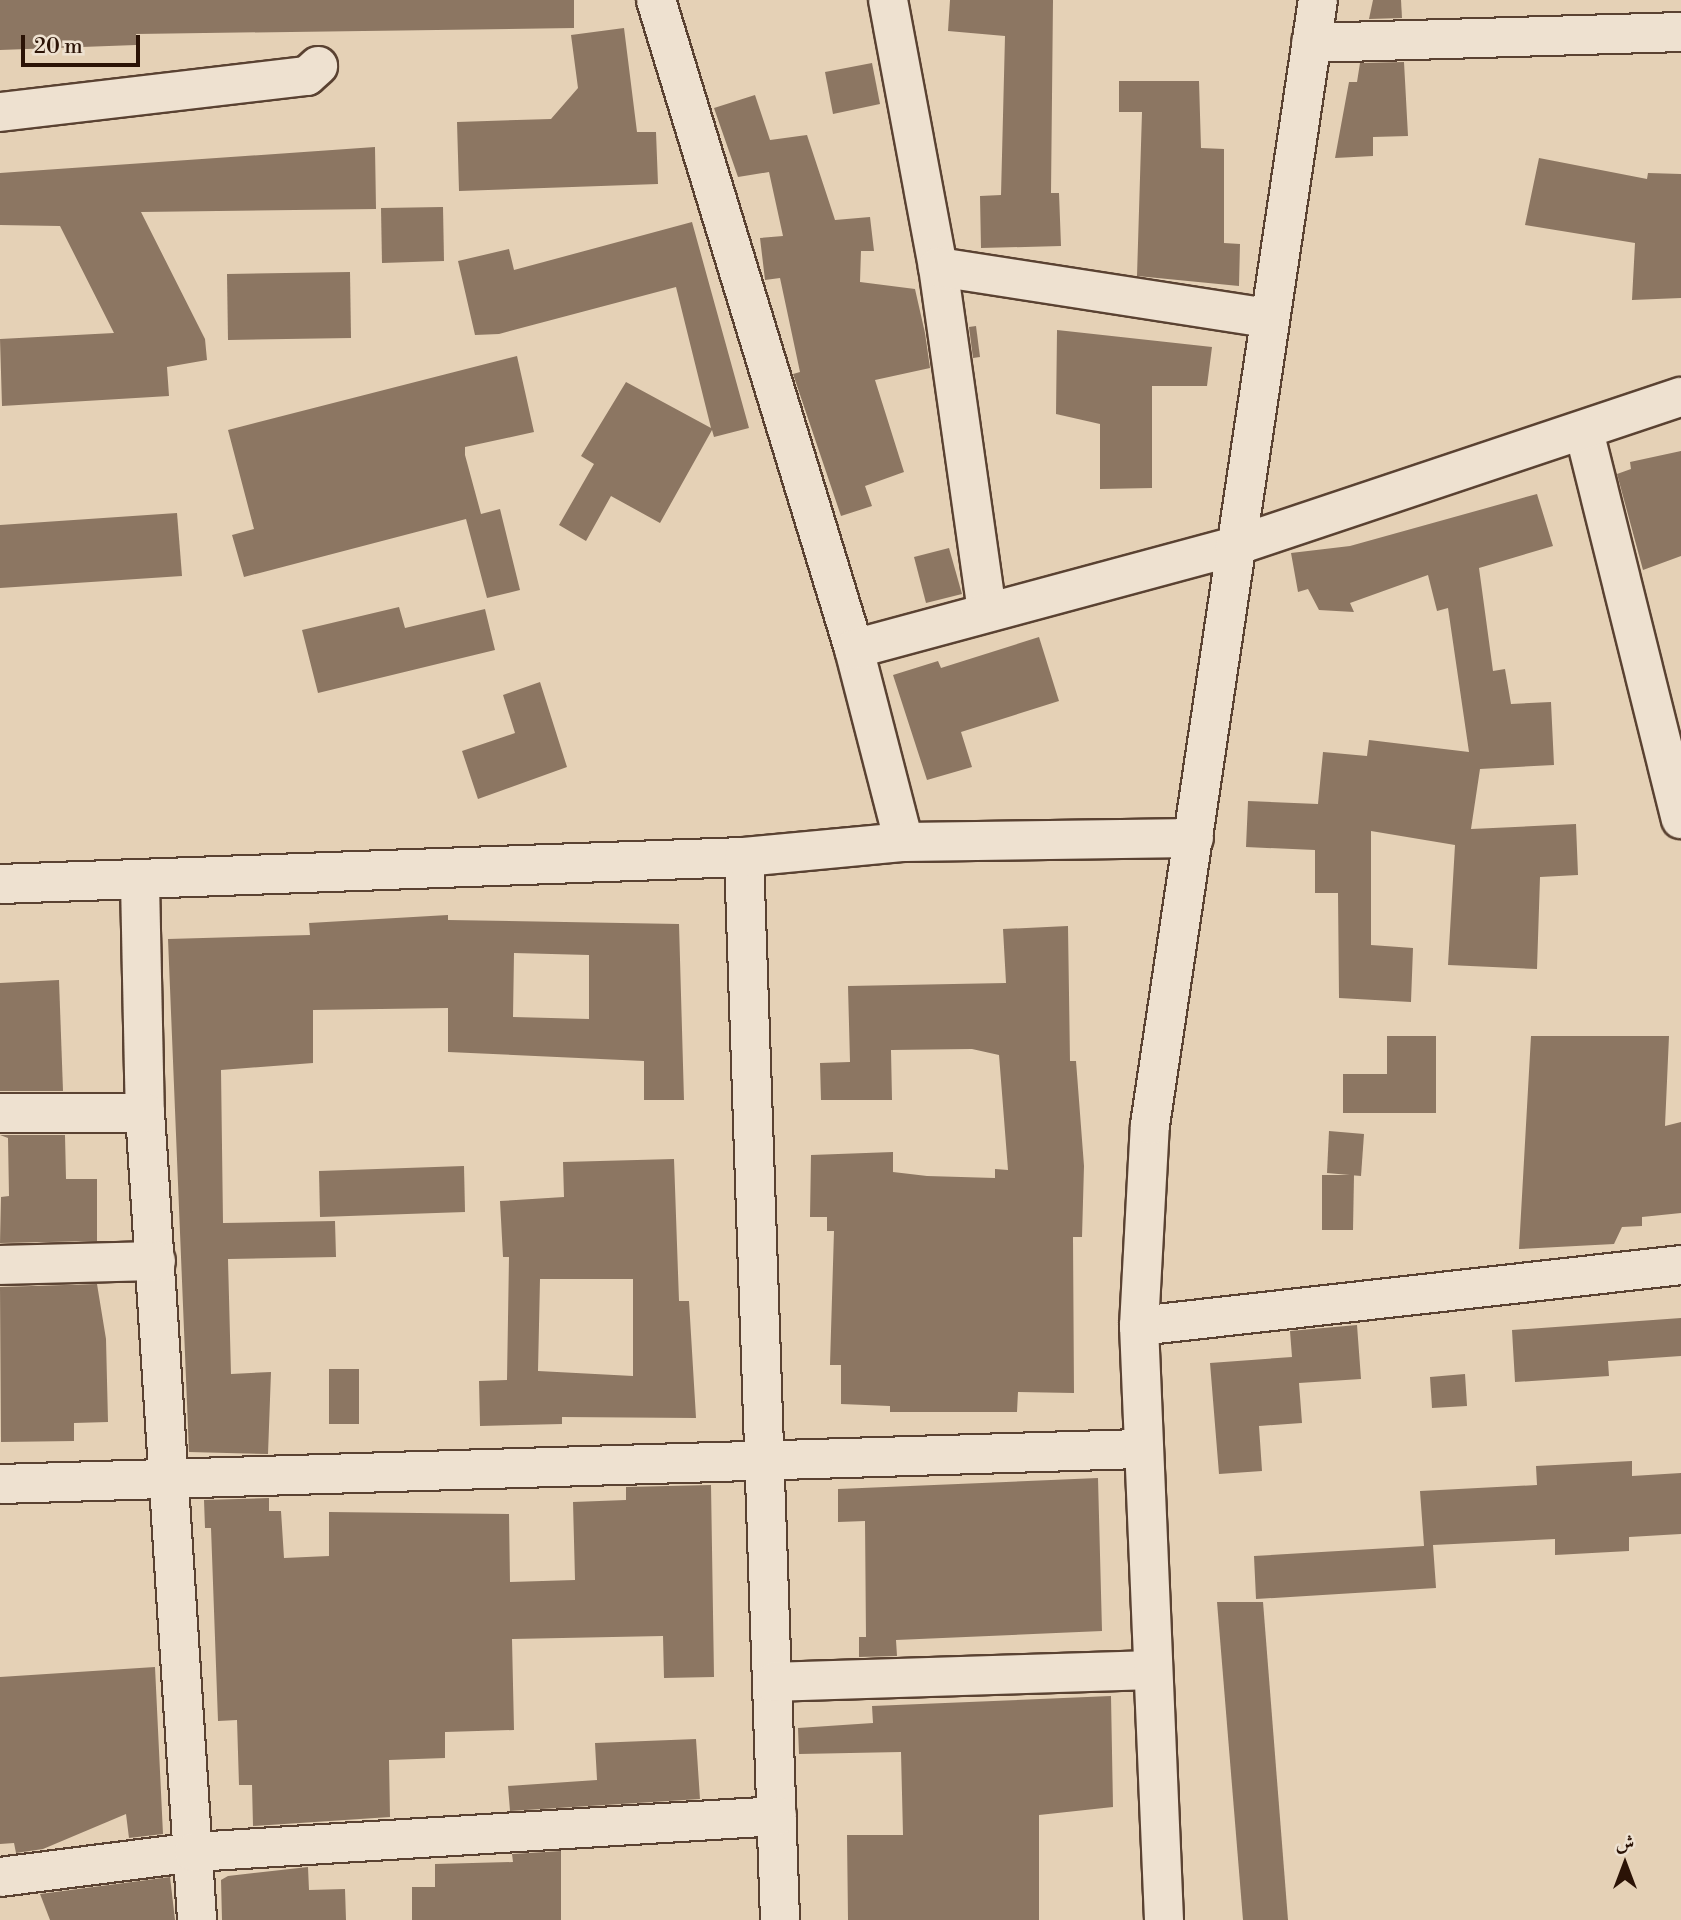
<!DOCTYPE html>
<html>
<head>
<meta charset="utf-8">
<style>
  body { margin:0 }
  #map { position:relative; width:1681px; height:1920px; overflow:hidden; background:#e5d1b6; font-family:"Libre Bodoni",Amiri,serif }
  div>[style] { position:absolute }
  .building>* { inset:0; background:#8c7662 }
  .roads { filter:drop-shadow(2px 0 #5a4232) drop-shadow(-2px 0 #5a4232) drop-shadow(0 2px #5a4232) drop-shadow(0 -2px #5a4232) }
  .minor>* { height:38px; margin:-19px; padding:0 19px; transform-origin:19px; border-radius:19px; background:#eee1d0 }
  span { translate:-50% -50%; white-space:nowrap; text-align:center; line-height:1.15; -webkit-text-stroke:5px #eee1d0; paint-order:stroke }
  .north { position:absolute; left:1590px; top:1829px; width:70px; height:70px; -webkit-text-stroke:5px #eee1d0; paint-order:stroke; rotate:0deg; font-size:19px; font-weight:700; line-height:28px; text-align:center; color:#2b1306 }
  .north::after { content:''; display:block; margin:auto; width:24px; height:32px; background:#2b1306; clip-path:polygon(50% 0,100% 100%,50% 72%,0 100%) }
  .scale { position:absolute; left:21px; top:35px; width:119px; height:32px; box-sizing:border-box; border:4px solid #2b1306; border-top:0; padding-left:9px; font-size:21px; line-height:24px; white-space:nowrap; color:#2b1306; -webkit-text-stroke:5px #eee1d0; paint-order:stroke }
</style>
</head>
<body>
<div id="map">
  <div class="building">
    <div style="clip-path:polygon(0 0,574px 0,574px 28px,136px 34px,136px 45px,0 50px)"></div>
    <div style="clip-path:polygon(950px 0,1053px 0,1051px 193px,1059px 193px,1061px 246px,981px 248px,980px 196px,1001px 195px,1005px 36px,948px 31px)"></div>
    <div style="clip-path:polygon(1373px 0,1401px 0,1402px 18px,1369px 19px)"></div>
    <div style="clip-path:polygon(624px 28px,637px 132px,656px 132px,658px 184px,459px 191px,457px 122px,551px 119px,578px 88px,571px 35px)"></div>
    <div style="clip-path:polygon(1404px 62px,1408px 136px,1373px 137px,1373px 156px,1335px 158px,1349px 82px,1357px 82px,1360px 63px)"></div>
    <div style="clip-path:polygon(872px 63px,880px 104px,833px 114px,825px 72px)"></div>
    <div style="clip-path:polygon(1119px 81px,1199px 81px,1201px 148px,1224px 149px,1224px 243px,1240px 244px,1239px 286px,1137px 276px,1142px 112px,1119px 112px)"></div>
    <div style="clip-path:polygon(755px 95px,770px 140px,807px 135px,835px 220px,870px 217px,874px 251px,861px 251px,860px 282px,915px 289px,925px 333px,930px 368px,875px 380px,904px 472px,865px 486px,872px 506px,841px 516px,793px 374px,800px 372px,780px 278px,765px 280px,760px 238px,783px 236px,769px 172px,738px 177px,714px 108px)"></div>
    <div style="clip-path:polygon(375px 147px,376px 209px,141px 212px,205px 339px,207px 360px,167px 367px,169px 396px,2px 406px,0 339px,114px 333px,60px 226px,0 225px,0 173px)"></div>
    <div style="clip-path:polygon(1539px 158px,1647px 179px,1648px 173px,1681px 174px,1681px 298px,1632px 300px,1635px 243px,1525px 225px)"></div>
    <div style="clip-path:polygon(443px 207px,444px 261px,382px 263px,381px 208px)"></div>
    <div style="clip-path:polygon(692px 222px,749px 428px,714px 437px,712px 430px,660px 523px,611px 496px,586px 541px,559px 525px,594px 464px,581px 456px,626px 382px,711px 428px,676px 287px,499px 334px,475px 335px,458px 261px,509px 249px,514px 270px)"></div>
    <div style="clip-path:polygon(350px 272px,351px 338px,228px 340px,227px 274px)"></div>
    <div style="clip-path:polygon(976px 326px,980px 357px,973px 358px,969px 327px)"></div>
    <div style="clip-path:polygon(1057px 330px,1212px 347px,1207px 386px,1152px 386px,1152px 488px,1100px 489px,1100px 424px,1056px 414px)"></div>
    <div style="clip-path:polygon(517px 356px,534px 432px,465px 447px,465px 455px,481px 514px,500px 509px,520px 590px,487px 598px,466px 519px,244px 577px,232px 535px,254px 529px,228px 430px)"></div>
    <div style="clip-path:polygon(1681px 451px,1681px 556px,1643px 570px,1617px 474px,1631px 469px,1630px 462px)"></div>
    <div style="clip-path:polygon(1537px 494px,1553px 546px,1479px 568px,1493px 671px,1505px 669px,1511px 704px,1551px 702px,1554px 765px,1480px 769px,1471px 829px,1576px 824px,1578px 875px,1540px 877px,1537px 969px,1448px 965px,1455px 845px,1371px 831px,1371px 945px,1413px 948px,1411px 1002px,1339px 998px,1338px 893px,1315px 893px,1315px 850px,1246px 847px,1248px 801px,1318px 804px,1323px 752px,1367px 756px,1369px 740px,1469px 752px,1448px 608px,1437px 611px,1428px 575px,1350px 603px,1354px 612px,1319px 610px,1308px 589px,1298px 592px,1291px 553px,1350px 546px)"></div>
    <div style="clip-path:polygon(177px 513px,182px 576px,0 588px,0 525px)"></div>
    <div style="clip-path:polygon(949px 548px,962px 594px,926px 603px,914px 557px)"></div>
    <div style="clip-path:polygon(399px 607px,405px 628px,485px 609px,495px 650px,318px 693px,302px 630px)"></div>
    <div style="clip-path:polygon(1039px 637px,1059px 701px,961px 732px,972px 767px,927px 780px,893px 675px,938px 661px,941px 668px)"></div>
    <div style="clip-path:polygon(540px 682px,567px 767px,478px 799px,462px 751px,515px 733px,503px 695px)"></div>
    <div style="clip-path:polygon(evenodd,448px 915px,448px 920px,679px 924px,684px 1100px,644px 1100px,644px 1061px,448px 1052px,448px 1008px,313px 1010px,313px 1063px,221px 1070px,223px 1223px,335px 1221px,336px 1257px,228px 1259px,231px 1374px,271px 1372px,268px 1454px,189px 1452px,168px 939px,310px 935px,309px 923px,448px 915px,514px 953px,589px 955px,589px 1019px,513px 1017px,514px 953px)"></div>
    <div style="clip-path:polygon(1068px 926px,1070px 1061px,1076px 1061px,1084px 1166px,1082px 1237px,1073px 1237px,1074px 1393px,1018px 1392px,1017px 1412px,890px 1412px,890px 1406px,841px 1404px,841px 1365px,830px 1365px,834px 1231px,827px 1231px,827px 1217px,810px 1217px,811px 1155px,893px 1152px,893px 1172px,927px 1176px,995px 1178px,995px 1169px,1008px 1170px,999px 1055px,972px 1049px,891px 1050px,892px 1100px,821px 1100px,820px 1063px,850px 1062px,848px 986px,1006px 983px,1003px 929px)"></div>
    <div style="clip-path:polygon(59px 980px,63px 1091px,0 1091px,0 983px)"></div>
    <div style="clip-path:polygon(1387px 1036px,1436px 1036px,1436px 1113px,1343px 1113px,1343px 1074px,1387px 1074px)"></div>
    <div style="clip-path:polygon(1531px 1036px,1669px 1036px,1665px 1126px,1681px 1122px,1681px 1213px,1642px 1217px,1642px 1226px,1622px 1227px,1614px 1244px,1519px 1249px)"></div>
    <div style="clip-path:polygon(1329px 1131px,1364px 1134px,1361px 1176px,1327px 1173px)"></div>
    <div style="clip-path:polygon(0 1135px,65px 1135px,66px 1179px,97px 1179px,97px 1241px,0 1243px,1px 1197px,9px 1196px,8px 1138px)"></div>
    <div style="clip-path:polygon(evenodd,674px 1159px,679px 1301px,689px 1301px,696px 1418px,562px 1417px,562px 1424px,480px 1426px,479px 1381px,507px 1380px,509px 1257px,503px 1257px,500px 1201px,564px 1197px,563px 1162px,674px 1159px,540px 1279px,633px 1279px,633px 1376px,538px 1371px,540px 1279px)"></div>
    <div style="clip-path:polygon(464px 1166px,465px 1212px,320px 1217px,319px 1171px)"></div>
    <div style="clip-path:polygon(1322px 1175px,1354px 1175px,1353px 1230px,1322px 1230px)"></div>
    <div style="clip-path:polygon(97px 1284px,106px 1339px,108px 1422px,74px 1423px,74px 1441px,1px 1442px,0 1287px)"></div>
    <div style="clip-path:polygon(1681px 1318px,1681px 1356px,1608px 1361px,1609px 1376px,1515px 1382px,1512px 1330px)"></div>
    <div style="clip-path:polygon(1357px 1325px,1361px 1379px,1299px 1383px,1302px 1423px,1259px 1426px,1262px 1471px,1219px 1474px,1210px 1363px,1292px 1357px,1290px 1331px)"></div>
    <div style="clip-path:polygon(329px 1369px,359px 1369px,359px 1424px,329px 1424px)"></div>
    <div style="clip-path:polygon(1465px 1374px,1467px 1406px,1432px 1408px,1430px 1377px)"></div>
    <div style="clip-path:polygon(1632px 1461px,1632px 1476px,1681px 1473px,1681px 1534px,1629px 1537px,1629px 1551px,1555px 1555px,1555px 1539px,1433px 1545px,1436px 1588px,1256px 1599px,1254px 1556px,1424px 1546px,1420px 1491px,1537px 1485px,1536px 1466px)"></div>
    <div style="clip-path:polygon(1098px 1478px,1102px 1631px,896px 1640px,897px 1656px,859px 1657px,859px 1637px,866px 1637px,865px 1521px,838px 1522px,838px 1489px)"></div>
    <div style="clip-path:polygon(711px 1485px,714px 1677px,664px 1678px,663px 1636px,512px 1639px,514px 1730px,445px 1732px,445px 1758px,389px 1760px,390px 1817px,253px 1826px,252px 1785px,239px 1785px,237px 1720px,218px 1721px,211px 1528px,205px 1528px,204px 1500px,269px 1498px,269px 1511px,281px 1511px,284px 1558px,329px 1556px,329px 1512px,509px 1514px,510px 1582px,575px 1580px,573px 1502px,626px 1500px,626px 1487px)"></div>
    <div style="clip-path:polygon(1217px 1602px,1263px 1602px,1288px 1920px,1243px 1920px)"></div>
    <div style="clip-path:polygon(155px 1667px,163px 1834px,129px 1838px,126px 1814px,43px 1849px,16px 1853px,14px 1843px,0 1844px,0 1677px)"></div>
    <div style="clip-path:polygon(1111px 1696px,1113px 1807px,1039px 1815px,1039px 1920px,848px 1920px,847px 1835px,903px 1835px,901px 1752px,799px 1754px,798px 1728px,873px 1723px,872px 1706px)"></div>
    <div style="clip-path:polygon(696px 1739px,700px 1799px,510px 1811px,508px 1786px,597px 1780px,595px 1743px)"></div>
    <div style="clip-path:polygon(561px 1851px,561px 1920px,412px 1920px,412px 1887px,435px 1887px,435px 1864px,513px 1862px,512px 1854px)"></div>
    <div style="clip-path:polygon(308px 1867px,309px 1890px,345px 1889px,346px 1920px,222px 1920px,221px 1880px,228px 1876px)"></div>
    <div style="clip-path:polygon(170px 1877px,175px 1920px,50px 1920px,40px 1894px)"></div>
  </div>
  <div class="roads">
    <div class="minor">
      <div style="left:656px;top:0;width:679px;rotate:73.03deg"></div>
      <div style="left:854px;top:649px;width:199px;rotate:75.5deg"></div>
      <div style="left:888px;top:0;width:272px;rotate:79.4deg"></div>
      <div style="left:938px;top:267px;width:348px;rotate:81.9deg"></div>
      <div style="left:1311px;top:43px;width:370px;rotate:-1.7deg"></div>
      <div style="left:0;top:112px;width:309px;rotate:-6.7deg"></div>
      <div style="left:307px;top:76px;width:15px;rotate:-42deg"></div>
      <div style="left:938px;top:267px;width:333px;rotate:8.8deg"></div>
      <div style="left:1584px;top:431px;width:400px;rotate:76deg"></div>
      <div style="left:854px;top:649px;width:395px;rotate:-15.1deg"></div>
      <div style="left:1235px;top:546px;width:470px;rotate:-18.5deg"></div>
      <div style="left:744px;top:857px;width:1064px;rotate:88.06deg"></div>
      <div style="left:140px;top:882px;width:231px;rotate:88.8deg"></div>
      <div style="left:145px;top:1113px;width:809px;rotate:86.31deg"></div>
      <div style="left:0;top:884px;width:744px;rotate:-2.08deg"></div>
      <div style="left:744px;top:857px;width:161px;rotate:-5.4deg"></div>
      <div style="left:904px;top:842px;width:290px;rotate:-0.8deg"></div>
      <div style="left:0;top:1113px;width:145px"></div>
      <div style="left:0;top:1265px;width:156px;rotate:-1.5deg"></div>
      <div style="left:1139px;top:1326px;width:545px;rotate:-6.42deg"></div>
      <div style="left:0;top:1484px;width:1143px;rotate:-1.76deg"></div>
      <div style="left:773px;top:1682px;width:377px;rotate:-1.8deg"></div>
      <div style="left:0;top:1877px;width:196px;rotate:-7.3deg"></div>
      <div style="left:194px;top:1852px;width:584px;rotate:-3.53deg"></div>
      <div style="left:1164px;top:1920px;width:595px;rotate:-92.41deg"></div>
      <div style="left:1139px;top:1326px;width:201px;rotate:-86.9deg"></div>
      <div style="left:1150px;top:1125px;width:1137px;rotate:-81.51deg"></div>
    </div>
  </div>
  <div class="north">ش</div>
  <div class="scale">20 m</div>
</div>
</body>
</html>
